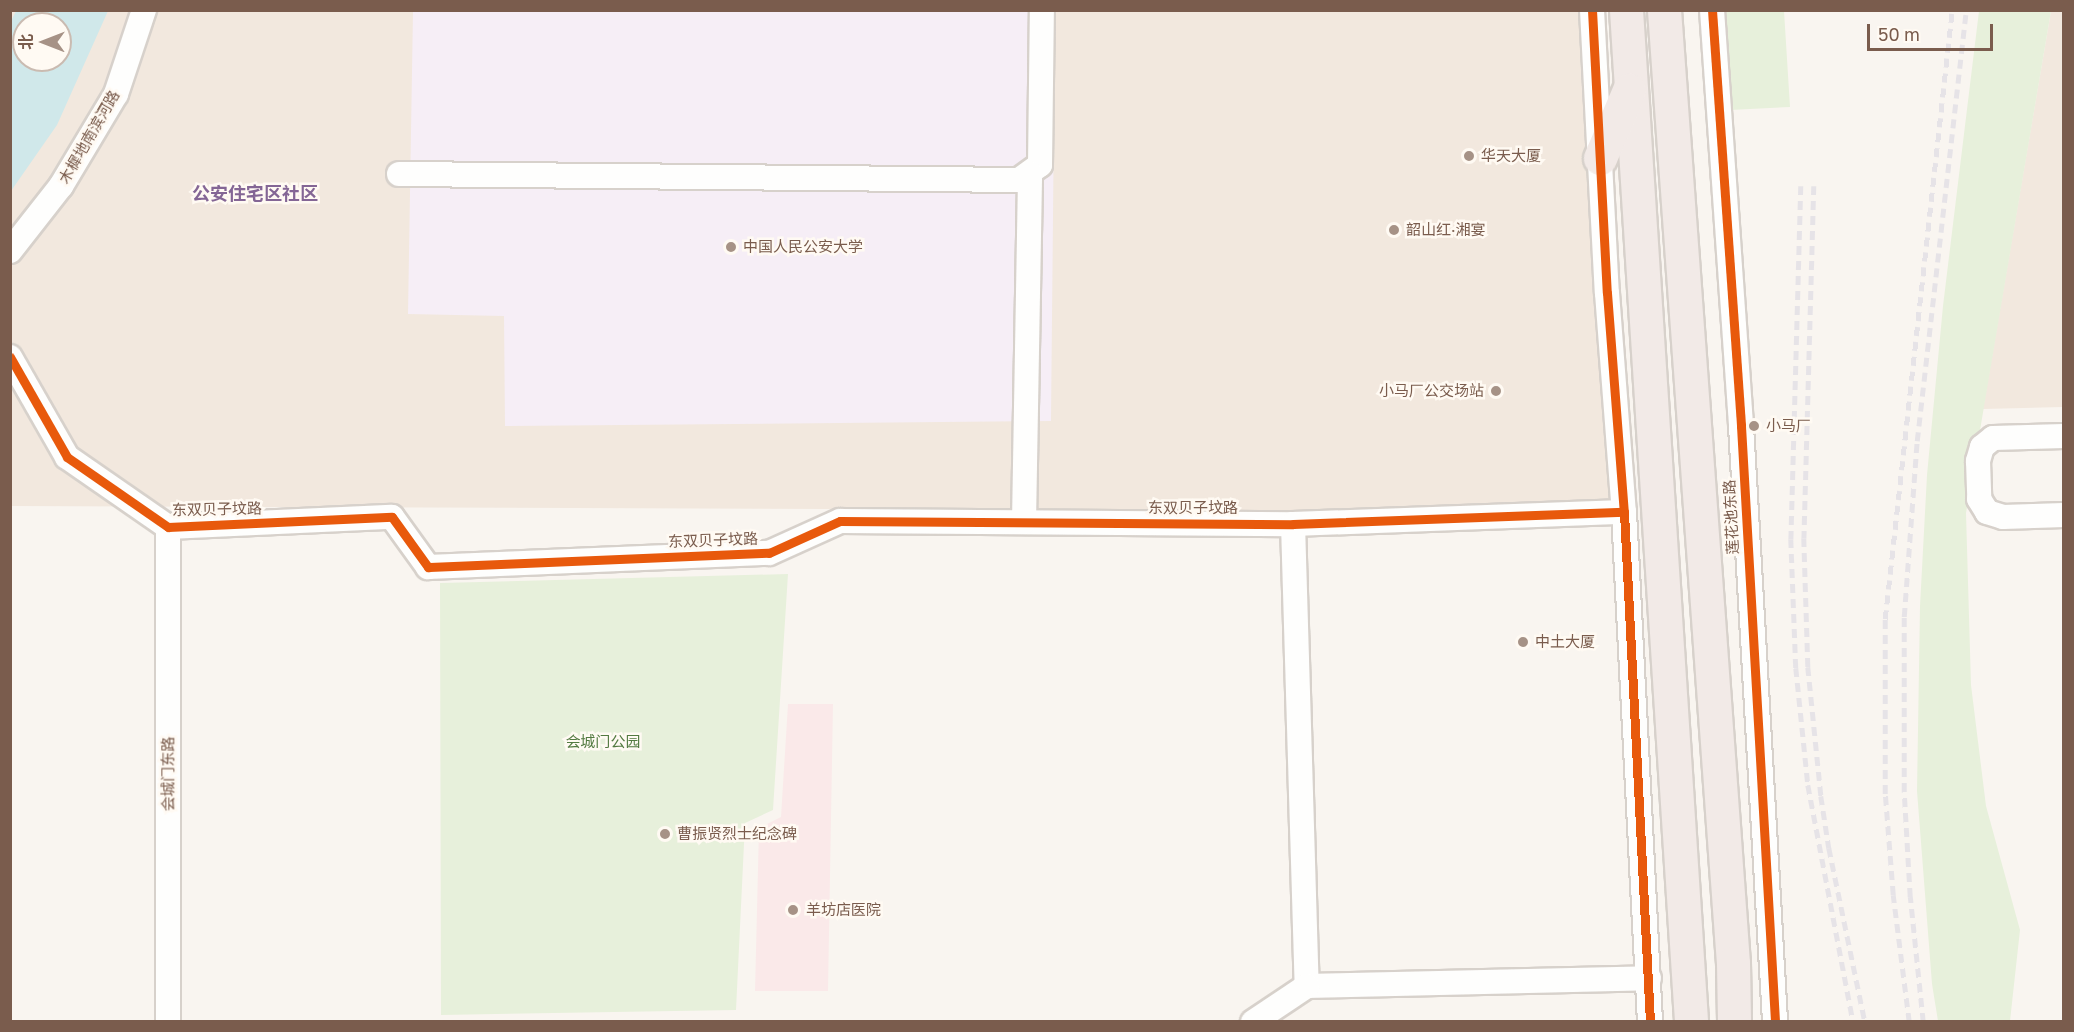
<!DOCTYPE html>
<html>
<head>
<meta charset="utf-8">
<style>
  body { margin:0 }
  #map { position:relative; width:2074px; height:1032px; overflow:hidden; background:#f9f5f0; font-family:"Golos Text","Noto Sans SC",sans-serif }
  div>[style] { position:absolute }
  .residential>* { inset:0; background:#f2e8de }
  .education>* { inset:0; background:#f6eef6 }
  .medical>* { inset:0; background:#fae9e9 }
  .green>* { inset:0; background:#e7f0db }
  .water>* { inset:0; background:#d0e8ea }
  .roads { filter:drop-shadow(2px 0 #d7d1cb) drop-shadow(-2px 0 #d7d1cb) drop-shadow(0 2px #d7d1cb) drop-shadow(0 -2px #d7d1cb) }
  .minor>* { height:24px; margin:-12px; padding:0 12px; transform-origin:12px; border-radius:12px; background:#fefefd }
  .highway>* { height:33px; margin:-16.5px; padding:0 16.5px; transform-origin:16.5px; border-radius:16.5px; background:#f2eae7 }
  .rail>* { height:4.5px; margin-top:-2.25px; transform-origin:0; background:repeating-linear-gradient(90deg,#e6e3e7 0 9px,transparent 0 15px) }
  .cycleway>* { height:9px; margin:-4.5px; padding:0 4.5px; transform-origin:4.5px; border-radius:4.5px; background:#e8590c }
  .dots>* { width:16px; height:16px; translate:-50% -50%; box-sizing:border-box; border:3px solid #fffaf3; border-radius:50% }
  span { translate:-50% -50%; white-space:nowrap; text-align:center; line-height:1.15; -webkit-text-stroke:5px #fffaf3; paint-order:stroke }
  .street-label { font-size:15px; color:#7a5c4d }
  .poi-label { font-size:15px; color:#7a5c4d }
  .left { translate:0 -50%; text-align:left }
  .right { translate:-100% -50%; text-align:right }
  .park-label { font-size:15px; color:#537a41 }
  .quarter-label { font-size:18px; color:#846695; font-weight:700 }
  .frame { position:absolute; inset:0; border:12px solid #7a5c4d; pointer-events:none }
  .north { position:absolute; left:12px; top:12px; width:60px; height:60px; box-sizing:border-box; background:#fffaf3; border:2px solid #cabbb1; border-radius:50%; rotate:270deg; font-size:16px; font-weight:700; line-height:24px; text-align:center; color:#7a5c4d }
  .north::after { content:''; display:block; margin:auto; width:21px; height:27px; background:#a69286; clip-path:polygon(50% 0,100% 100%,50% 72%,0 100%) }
  .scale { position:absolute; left:1867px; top:24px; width:126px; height:27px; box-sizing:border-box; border:3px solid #7a5c4d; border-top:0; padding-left:8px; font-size:18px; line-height:21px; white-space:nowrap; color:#7a5c4d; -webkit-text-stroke:4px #fffaf3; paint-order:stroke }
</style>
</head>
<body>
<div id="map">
  <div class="residential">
    <div style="clip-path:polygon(evenodd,11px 11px,1593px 11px,1624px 512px,11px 506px,11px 11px,24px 24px,60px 24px,60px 60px,24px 60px,24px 24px)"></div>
    <div style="clip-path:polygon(2051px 11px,2063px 11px,2063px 407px,1983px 409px)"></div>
  </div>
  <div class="education">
    <div style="clip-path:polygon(413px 11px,1055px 11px,1051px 421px,505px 426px,504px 316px,408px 314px)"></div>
  </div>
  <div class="medical">
    <div style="clip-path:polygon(788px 704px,833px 704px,828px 991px,755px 991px,759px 828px,781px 817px)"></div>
  </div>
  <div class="green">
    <div style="clip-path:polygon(1724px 11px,1784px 11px,1790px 107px,1730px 110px)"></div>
    <div style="clip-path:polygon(1979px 11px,2051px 11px,1966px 513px,1971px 685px,1986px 806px,2020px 930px,2010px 1021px,1938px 1021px,1932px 984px,1917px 791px,1920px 606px,1927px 475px,1943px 306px)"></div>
    <div style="clip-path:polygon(788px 574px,773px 810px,745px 823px,736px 1010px,441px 1015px,440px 583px)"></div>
  </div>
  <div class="water">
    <div style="clip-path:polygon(evenodd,16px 11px,108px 11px,57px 125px,11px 191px,10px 23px,16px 11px,24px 24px,60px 24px,60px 60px,24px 60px,24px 24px)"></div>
  </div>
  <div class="roads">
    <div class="minor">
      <div style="left:1592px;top:10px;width:283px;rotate:87deg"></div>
      <div style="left:1607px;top:293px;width:220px;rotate:85.6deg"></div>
      <div style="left:1624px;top:512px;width:511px;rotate:87.08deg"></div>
      <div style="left:1712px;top:10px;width:417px;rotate:86deg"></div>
      <div style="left:1741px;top:426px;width:597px;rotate:86.73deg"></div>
      <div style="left:399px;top:174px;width:620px;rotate:0.55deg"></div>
      <div style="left:1019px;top:180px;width:26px;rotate:-36deg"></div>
      <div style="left:1040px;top:165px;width:155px;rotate:-89.3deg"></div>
      <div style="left:10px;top:251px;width:83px;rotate:-51.9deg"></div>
      <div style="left:61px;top:186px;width:107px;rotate:-59.1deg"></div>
      <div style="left:116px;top:94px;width:89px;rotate:-71.6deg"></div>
      <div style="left:10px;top:357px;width:115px;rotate:60.3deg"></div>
      <div style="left:67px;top:457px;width:123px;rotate:34.7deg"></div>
      <div style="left:168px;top:527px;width:224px;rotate:-2.6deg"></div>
      <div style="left:392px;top:517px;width:62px;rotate:54.2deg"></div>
      <div style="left:428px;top:567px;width:341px;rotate:-2.4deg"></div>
      <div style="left:769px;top:553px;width:78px;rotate:-24.3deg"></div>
      <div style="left:840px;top:521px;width:453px;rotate:0.4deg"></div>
      <div style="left:1293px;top:524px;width:331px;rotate:-2.1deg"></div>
      <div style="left:2064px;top:436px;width:71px;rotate:178.4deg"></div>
      <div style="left:1993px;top:438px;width:14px;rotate:141deg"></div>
      <div style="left:1982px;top:447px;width:15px;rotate:106deg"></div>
      <div style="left:1978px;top:461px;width:38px;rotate:88deg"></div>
      <div style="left:1979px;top:499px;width:15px;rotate:58deg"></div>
      <div style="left:1987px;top:512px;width:17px;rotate:17deg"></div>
      <div style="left:2003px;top:517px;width:61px;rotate:-1.9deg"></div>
      <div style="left:1024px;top:522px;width:349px;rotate:-89deg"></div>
      <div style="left:1293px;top:524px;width:462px;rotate:88.3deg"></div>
      <div style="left:1307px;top:986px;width:342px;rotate:-1.3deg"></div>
      <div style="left:168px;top:1022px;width:495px;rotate:-90deg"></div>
      <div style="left:1253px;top:1022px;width:65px;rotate:-33.7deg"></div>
    </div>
    <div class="highway">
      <div style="left:1626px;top:10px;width:1014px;rotate:86.32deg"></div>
      <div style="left:1664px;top:10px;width:955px;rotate:85.86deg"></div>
      <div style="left:1733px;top:963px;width:59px;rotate:89deg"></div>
      <div style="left:1600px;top:158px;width:74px;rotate:-66.9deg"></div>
    </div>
  </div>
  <div class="rail">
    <div style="left:1801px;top:186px;width:353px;rotate:91.6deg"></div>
    <div style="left:1791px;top:539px;width:129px;rotate:87.8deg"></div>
    <div style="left:1796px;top:668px;width:118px;rotate:84.1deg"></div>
    <div style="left:1808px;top:785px;width:241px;rotate:79.2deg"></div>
    <div style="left:1814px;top:186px;width:352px;rotate:91.6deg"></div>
    <div style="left:1804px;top:538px;width:129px;rotate:88.2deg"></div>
    <div style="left:1808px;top:667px;width:130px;rotate:84.2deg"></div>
    <div style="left:1821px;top:796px;width:53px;rotate:81.3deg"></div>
    <div style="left:1829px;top:848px;width:178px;rotate:78.3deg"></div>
    <div style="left:1909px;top:1022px;width:128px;rotate:-97.2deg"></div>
    <div style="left:1893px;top:895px;width:101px;rotate:-94.5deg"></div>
    <div style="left:1885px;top:794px;width:175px;rotate:-90deg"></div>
    <div style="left:1885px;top:619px;width:613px;rotate:-83.72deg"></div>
    <div style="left:1923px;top:1022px;width:126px;rotate:-95.9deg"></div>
    <div style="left:1910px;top:897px;width:105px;rotate:-93.3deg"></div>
    <div style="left:1904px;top:792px;width:175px;rotate:-90deg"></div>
    <div style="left:1904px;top:617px;width:176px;rotate:-85.8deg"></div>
    <div style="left:1917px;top:441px;width:434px;rotate:-83.5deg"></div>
  </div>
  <div class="cycleway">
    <div style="left:1592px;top:10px;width:283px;rotate:87deg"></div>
    <div style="left:1607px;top:293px;width:220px;rotate:85.6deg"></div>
    <div style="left:1624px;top:512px;width:511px;rotate:87.08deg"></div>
    <div style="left:1712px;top:10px;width:417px;rotate:86deg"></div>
    <div style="left:1741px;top:426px;width:597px;rotate:86.73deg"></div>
    <div style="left:10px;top:357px;width:115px;rotate:60.3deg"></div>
    <div style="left:67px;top:457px;width:123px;rotate:34.7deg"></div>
    <div style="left:168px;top:527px;width:224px;rotate:-2.6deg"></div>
    <div style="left:392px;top:517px;width:62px;rotate:54.2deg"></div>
    <div style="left:428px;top:567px;width:341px;rotate:-2.4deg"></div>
    <div style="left:769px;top:553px;width:78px;rotate:-24.3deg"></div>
    <div style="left:840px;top:521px;width:453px;rotate:0.4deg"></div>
    <div style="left:1293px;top:524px;width:331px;rotate:-2.1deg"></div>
  </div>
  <div class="dots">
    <div style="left:1469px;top:156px;background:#a69286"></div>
    <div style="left:1394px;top:230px;background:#a69286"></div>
    <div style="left:731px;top:247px;background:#a69286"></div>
    <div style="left:1496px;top:391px;background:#a69286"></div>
    <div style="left:1754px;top:426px;background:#a69286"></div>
    <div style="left:1523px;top:642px;background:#a69286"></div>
    <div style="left:665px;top:834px;background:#a69286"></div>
    <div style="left:793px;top:910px;background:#a69286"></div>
  </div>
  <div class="street-label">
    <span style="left:89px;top:137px;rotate:-60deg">木樨地南滨河路</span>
    <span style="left:1193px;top:508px">东双贝子坟路</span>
    <span style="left:217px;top:509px;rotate:-1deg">东双贝子坟路</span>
    <span style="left:1731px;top:517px;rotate:-93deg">莲花池东路</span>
    <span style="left:713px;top:540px;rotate:-2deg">东双贝子坟路</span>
    <span style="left:168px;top:774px;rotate:-90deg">会城门东路</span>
  </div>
  <div class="poi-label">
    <span class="left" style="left:1481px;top:156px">华天大厦</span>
    <span class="left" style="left:1406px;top:230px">韶山红·湘宴</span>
    <span class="left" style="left:743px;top:247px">中国人民公安大学</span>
    <span class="right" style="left:1484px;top:391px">小马厂公交场站</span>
    <span class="left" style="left:1766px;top:426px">小马厂</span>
    <span class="left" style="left:1535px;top:642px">中土大厦</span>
    <span class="left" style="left:677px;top:834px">曹振贤烈士纪念碑</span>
    <span class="left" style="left:806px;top:910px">羊坊店医院</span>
  </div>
  <div class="park-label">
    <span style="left:603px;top:742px">会城门公园</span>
  </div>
  <div class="quarter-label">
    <span style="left:255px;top:193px">公安住宅区社区</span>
  </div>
  <div class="frame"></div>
  <div class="north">北</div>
  <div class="scale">50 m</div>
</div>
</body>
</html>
